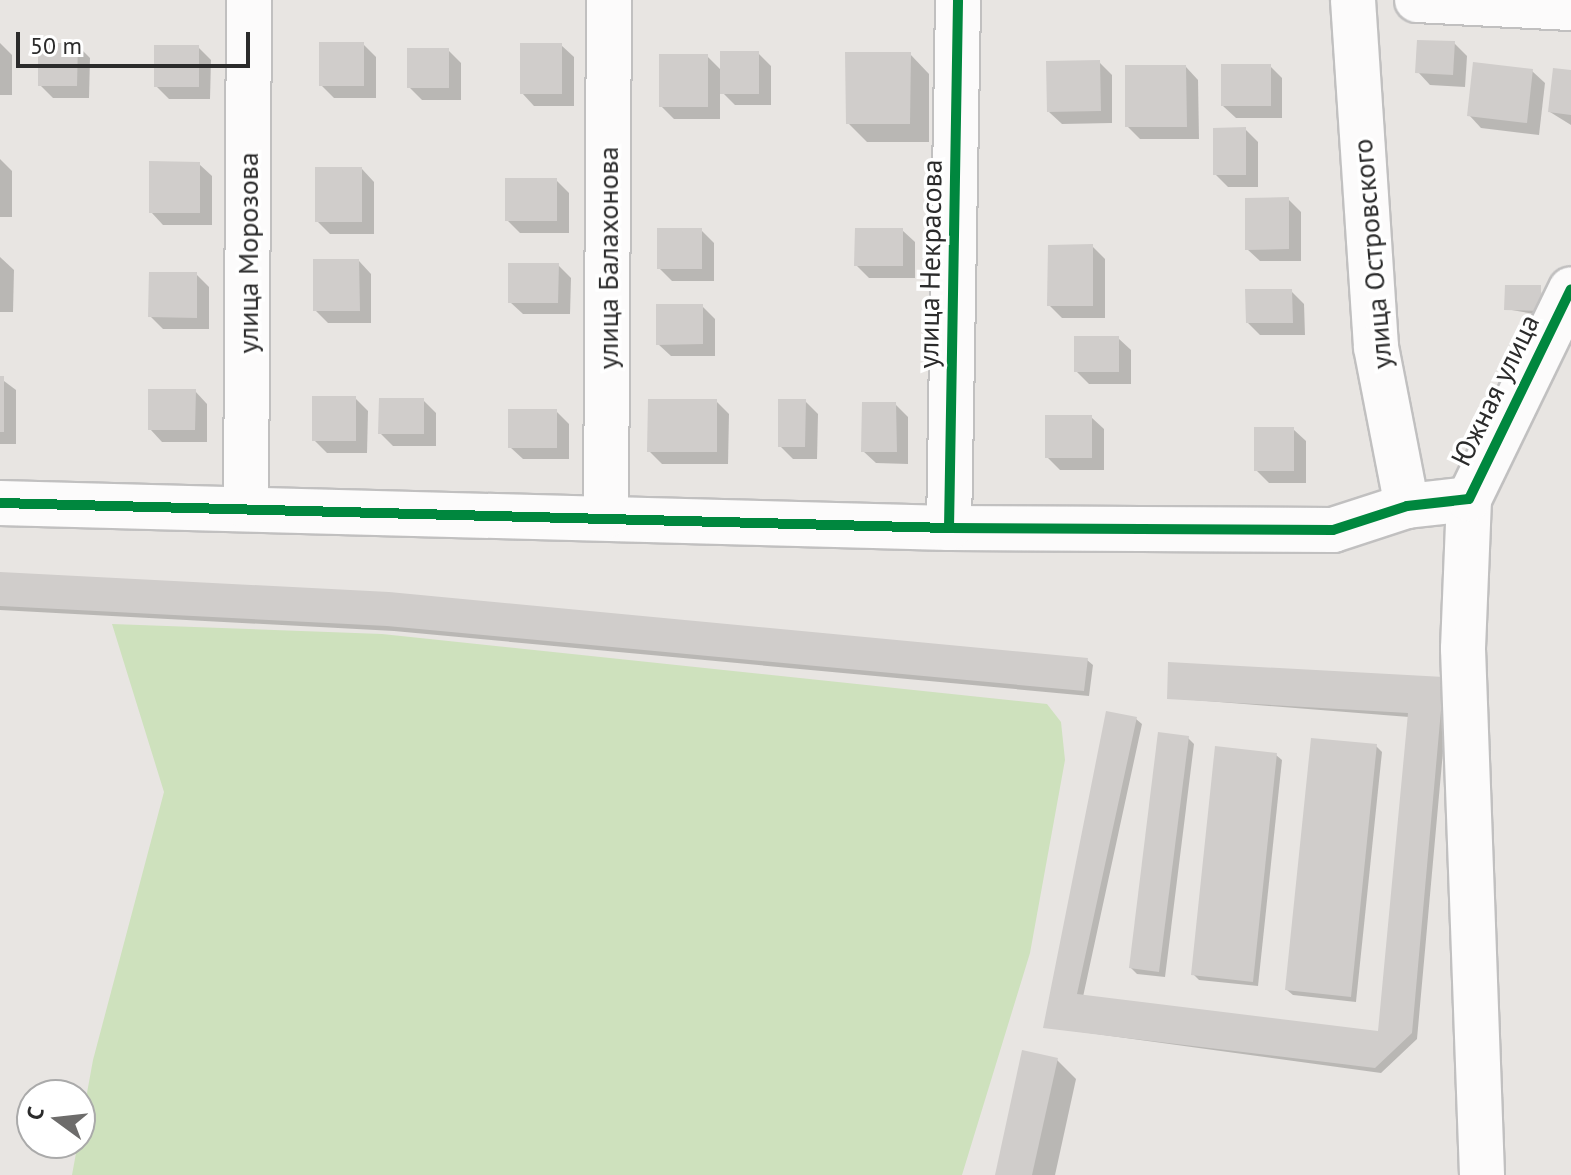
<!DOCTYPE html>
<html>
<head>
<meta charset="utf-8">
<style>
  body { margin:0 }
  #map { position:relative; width:1571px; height:1175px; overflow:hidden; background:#e8e5e2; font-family:"PT Sans",sans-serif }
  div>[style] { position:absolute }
  .green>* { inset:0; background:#cee1bd }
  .shadow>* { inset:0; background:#0003 }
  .building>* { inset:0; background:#d0cdcb }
  .roads { filter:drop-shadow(2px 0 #c1c0c0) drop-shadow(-2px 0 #c1c0c0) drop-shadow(0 2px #c1c0c0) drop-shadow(0 -2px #c1c0c0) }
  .minor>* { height:44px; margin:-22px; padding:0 22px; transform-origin:22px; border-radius:22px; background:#fcfbfb }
  .cycleway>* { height:10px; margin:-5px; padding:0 5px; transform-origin:5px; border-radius:5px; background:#00873e }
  span { translate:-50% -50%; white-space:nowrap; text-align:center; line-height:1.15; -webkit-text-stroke:7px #fff; paint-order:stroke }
  .street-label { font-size:28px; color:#2b2b2b }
  .north { position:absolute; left:16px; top:1079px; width:80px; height:80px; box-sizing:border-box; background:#fff; border:2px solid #aaa; border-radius:50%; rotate:285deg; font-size:22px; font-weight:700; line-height:32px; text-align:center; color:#2b2b2b }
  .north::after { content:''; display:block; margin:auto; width:28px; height:36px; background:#6d6c6b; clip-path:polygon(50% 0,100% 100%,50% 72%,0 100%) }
  .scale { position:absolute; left:16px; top:32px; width:234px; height:36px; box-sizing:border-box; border:4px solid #2b2b2b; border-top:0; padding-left:10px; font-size:24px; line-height:28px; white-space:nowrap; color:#2b2b2b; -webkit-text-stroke:6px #fff; paint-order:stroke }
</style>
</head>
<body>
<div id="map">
  <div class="green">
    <div style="clip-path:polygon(112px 624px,382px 634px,1047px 704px,1061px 722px,1065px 760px,1030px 953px,962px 1175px,72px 1175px,93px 1060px,164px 792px)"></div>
  </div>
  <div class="shadow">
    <div style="clip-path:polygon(0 43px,12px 55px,12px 95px,0 95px)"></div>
    <div style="clip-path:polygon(1454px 43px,1467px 56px,1465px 87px,1430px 85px,1418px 72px)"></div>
    <div style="clip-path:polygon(363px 44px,376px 57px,376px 98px,334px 98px,321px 85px)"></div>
    <div style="clip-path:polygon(77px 45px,90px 58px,89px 98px,53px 98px,40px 85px)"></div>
    <div style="clip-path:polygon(561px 45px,574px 57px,574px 106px,534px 106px,522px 93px)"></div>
    <div style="clip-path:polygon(198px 47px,211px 60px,210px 99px,169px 99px,156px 86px)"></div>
    <div style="clip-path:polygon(448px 50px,461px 63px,461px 100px,422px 100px,409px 87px)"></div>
    <div style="clip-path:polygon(758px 53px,771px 66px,771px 105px,735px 105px,720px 90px,720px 119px,674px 119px,661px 106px,707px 56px,722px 71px)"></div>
    <div style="clip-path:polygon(910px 54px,929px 74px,929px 142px,867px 142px,848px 123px)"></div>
    <div style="clip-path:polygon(1099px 62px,1112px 75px,1112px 123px,1062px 124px,1049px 112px)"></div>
    <div style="clip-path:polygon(1270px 66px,1282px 78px,1282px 118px,1236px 118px,1223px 106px)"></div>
    <div style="clip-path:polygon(1186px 67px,1198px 80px,1199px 139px,1140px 139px,1127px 126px)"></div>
    <div style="clip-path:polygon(1532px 71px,1545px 83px,1539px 135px,1481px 128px,1469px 115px)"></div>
    <div style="clip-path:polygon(1571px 72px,1571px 125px,1550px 112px)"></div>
    <div style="clip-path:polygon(1245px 129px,1258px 142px,1258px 187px,1228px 187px,1215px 174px)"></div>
    <div style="clip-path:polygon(0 159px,12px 171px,12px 217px,0 217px)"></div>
    <div style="clip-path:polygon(199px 164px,212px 176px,212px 225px,163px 225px,151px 212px)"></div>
    <div style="clip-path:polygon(362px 169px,374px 182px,374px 234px,330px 234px,317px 221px)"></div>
    <div style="clip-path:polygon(556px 180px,569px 193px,569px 233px,520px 233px,507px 220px)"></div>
    <div style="clip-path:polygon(1288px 199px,1301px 212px,1301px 261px,1260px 261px,1247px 249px)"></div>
    <div style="clip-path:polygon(701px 230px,714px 243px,714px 281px,672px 281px,659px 268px)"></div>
    <div style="clip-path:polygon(902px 230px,915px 242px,915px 278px,869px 278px,856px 265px)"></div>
    <div style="clip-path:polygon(1092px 246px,1105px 259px,1105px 318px,1062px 318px,1049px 305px)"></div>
    <div style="clip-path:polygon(0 257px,14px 270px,13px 312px,0 312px)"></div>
    <div style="clip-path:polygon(359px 261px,371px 274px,371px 323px,328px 323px,315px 310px)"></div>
    <div style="clip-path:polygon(558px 265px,571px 278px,570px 314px,523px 314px,510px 302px)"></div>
    <div style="clip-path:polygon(196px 274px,209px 287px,209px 329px,163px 329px,150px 316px)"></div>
    <div style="clip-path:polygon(1540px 287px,1546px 316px,1506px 309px)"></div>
    <div style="clip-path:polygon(1291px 291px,1304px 304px,1305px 335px,1260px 335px,1248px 323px)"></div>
    <div style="clip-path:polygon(702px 306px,715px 319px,715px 356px,671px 356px,658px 344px)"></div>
    <div style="clip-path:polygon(1118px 338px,1131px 350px,1131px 384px,1089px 384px,1076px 371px)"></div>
    <div style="clip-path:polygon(0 378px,16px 390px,16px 444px,0 444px)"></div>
    <div style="clip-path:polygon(195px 391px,207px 404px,207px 442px,162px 442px,150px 429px)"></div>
    <div style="clip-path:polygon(355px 398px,368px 411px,367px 453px,327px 453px,314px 440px)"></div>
    <div style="clip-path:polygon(423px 400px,436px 413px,436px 446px,393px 446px,380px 433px)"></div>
    <div style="clip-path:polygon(716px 401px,729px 414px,728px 464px,662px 464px,649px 451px)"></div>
    <div style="clip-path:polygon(805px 401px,818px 414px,817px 459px,793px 459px,780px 446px)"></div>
    <div style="clip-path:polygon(895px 404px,908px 417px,908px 464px,876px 463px,863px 451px)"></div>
    <div style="clip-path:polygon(556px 411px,569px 424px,569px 459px,523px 459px,510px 447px)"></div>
    <div style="clip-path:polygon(1091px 417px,1104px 429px,1104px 470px,1060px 470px,1047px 457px)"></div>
    <div style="clip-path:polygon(1293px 429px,1306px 441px,1306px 483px,1269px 483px,1256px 470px)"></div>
    <div style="clip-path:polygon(0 574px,1087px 660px,1093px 665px,1089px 696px,394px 631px,0 610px)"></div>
    <div style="clip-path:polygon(1449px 685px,1417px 1039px,1381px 1073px,1045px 1027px,1136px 719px,1142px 724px,1083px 997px,1379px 1033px,1409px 717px,1169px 698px)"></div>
    <div style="clip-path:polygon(1188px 738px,1194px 744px,1165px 977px,1137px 974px,1131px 968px)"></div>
    <div style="clip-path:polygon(1376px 746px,1382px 752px,1356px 1002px,1293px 995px,1287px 990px)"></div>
    <div style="clip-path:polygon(1276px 755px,1282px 760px,1258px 986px,1199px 980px,1193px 974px)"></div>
    <div style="clip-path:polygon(1057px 1060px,1076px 1079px,1055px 1175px,997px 1175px)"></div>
  </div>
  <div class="building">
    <div style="clip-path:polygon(1417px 40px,1455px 41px,1453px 75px,1415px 73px)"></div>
    <div style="clip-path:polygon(319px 42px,364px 42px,364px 86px,319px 86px)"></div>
    <div style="clip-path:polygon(38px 43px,78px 43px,77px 86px,38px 86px)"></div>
    <div style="clip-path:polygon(520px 43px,562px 43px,562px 94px,520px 94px)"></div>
    <div style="clip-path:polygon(154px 45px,199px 45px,199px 87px,154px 87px)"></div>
    <div style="clip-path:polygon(407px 48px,449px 48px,449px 88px,407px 88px)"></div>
    <div style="clip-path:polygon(720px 51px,759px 51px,759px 94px,720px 94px)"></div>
    <div style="clip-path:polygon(845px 52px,911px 52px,910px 124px,846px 124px)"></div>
    <div style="clip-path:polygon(659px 54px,708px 54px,708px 107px,659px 107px)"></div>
    <div style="clip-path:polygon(1100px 60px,1101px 111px,1047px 112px,1046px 61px)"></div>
    <div style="clip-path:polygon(1473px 62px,1533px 69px,1527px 123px,1467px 116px)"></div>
    <div style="clip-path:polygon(1221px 64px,1271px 64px,1271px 106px,1221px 106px)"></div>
    <div style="clip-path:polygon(1125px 65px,1186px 65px,1187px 127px,1125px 127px)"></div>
    <div style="clip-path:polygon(1553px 68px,1571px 70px,1571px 115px,1548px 112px)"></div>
    <div style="clip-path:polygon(1246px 127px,1246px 175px,1213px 175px,1213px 128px)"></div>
    <div style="clip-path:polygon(149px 161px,200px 162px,200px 213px,149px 213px)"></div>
    <div style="clip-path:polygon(315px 167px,362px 167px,362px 222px,315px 222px)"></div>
    <div style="clip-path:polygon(505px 178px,557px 178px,557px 221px,505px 221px)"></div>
    <div style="clip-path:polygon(1289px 197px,1289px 249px,1245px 250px,1245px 198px)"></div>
    <div style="clip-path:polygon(657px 228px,702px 228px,702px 269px,657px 269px)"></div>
    <div style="clip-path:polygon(855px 228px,903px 228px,903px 266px,854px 266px)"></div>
    <div style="clip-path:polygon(1093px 244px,1093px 306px,1047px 306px,1048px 245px)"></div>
    <div style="clip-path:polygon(313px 259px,359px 259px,360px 311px,313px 311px)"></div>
    <div style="clip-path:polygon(508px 263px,559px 263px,558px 303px,508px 303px)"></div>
    <div style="clip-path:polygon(149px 272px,197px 272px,197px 318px,148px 317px)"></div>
    <div style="clip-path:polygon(1505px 285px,1541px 285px,1541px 311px,1504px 310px)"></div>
    <div style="clip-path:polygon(1245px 289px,1292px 289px,1293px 323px,1246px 323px)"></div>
    <div style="clip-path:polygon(656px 304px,703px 304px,703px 344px,656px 345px)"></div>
    <div style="clip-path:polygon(1074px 336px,1119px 336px,1119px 372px,1074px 372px)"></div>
    <div style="clip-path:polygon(0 376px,4px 376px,4px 432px,0 432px)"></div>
    <div style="clip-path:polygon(148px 389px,196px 389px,195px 430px,148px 430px)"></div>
    <div style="clip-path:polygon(312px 396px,356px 396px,356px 441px,312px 441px)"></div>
    <div style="clip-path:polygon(379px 398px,424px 398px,424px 434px,378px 434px)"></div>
    <div style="clip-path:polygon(648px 399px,717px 399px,717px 452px,647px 452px)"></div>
    <div style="clip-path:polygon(778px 399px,806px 399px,805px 447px,778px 447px)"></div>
    <div style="clip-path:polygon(862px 402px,896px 402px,897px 452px,861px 452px)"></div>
    <div style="clip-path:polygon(508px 409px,557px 409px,557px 448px,508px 448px)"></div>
    <div style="clip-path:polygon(1045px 415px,1092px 415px,1092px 458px,1045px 458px)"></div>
    <div style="clip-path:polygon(1254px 427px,1294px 427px,1294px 471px,1254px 471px)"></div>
    <div style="clip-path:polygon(0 572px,389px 592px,1088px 658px,1084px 691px,387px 626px,0 606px)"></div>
    <div style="clip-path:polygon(1168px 662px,1444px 677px,1412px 1033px,1375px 1068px,1043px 1028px,1106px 711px,1137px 717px,1077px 994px,1378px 1031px,1408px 713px,1167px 699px)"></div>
    <div style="clip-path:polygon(1158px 732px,1189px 736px,1159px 972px,1129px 968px)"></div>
    <div style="clip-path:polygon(1311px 738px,1377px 744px,1351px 997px,1285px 990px)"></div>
    <div style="clip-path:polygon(1215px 746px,1277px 753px,1253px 982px,1191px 975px)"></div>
    <div style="clip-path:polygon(1022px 1050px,1058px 1058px,1032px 1175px,995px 1175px)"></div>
  </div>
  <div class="roads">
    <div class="minor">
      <div style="left:1353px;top:0;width:348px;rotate:86.2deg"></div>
      <div style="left:1376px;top:347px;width:162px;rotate:79deg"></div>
      <div style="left:1417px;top:0;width:154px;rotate:3deg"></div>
      <div style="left:1469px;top:499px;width:150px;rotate:92.3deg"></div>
      <div style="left:1463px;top:649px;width:526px;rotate:87.93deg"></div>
      <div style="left:0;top:503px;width:949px;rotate:1.51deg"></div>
      <div style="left:949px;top:528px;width:384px;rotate:0.3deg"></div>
      <div style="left:1333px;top:530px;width:78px;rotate:-18deg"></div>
      <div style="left:1407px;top:506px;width:62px;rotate:-6.4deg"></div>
      <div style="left:1469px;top:499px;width:233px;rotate:-64.1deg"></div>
      <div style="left:246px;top:506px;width:506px;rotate:-89.66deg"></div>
      <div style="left:606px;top:516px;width:516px;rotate:-89.67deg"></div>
      <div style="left:949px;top:528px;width:528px;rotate:-89.02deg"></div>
    </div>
  </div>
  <div class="cycleway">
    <div style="left:0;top:503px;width:949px;rotate:1.51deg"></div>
    <div style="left:949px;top:528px;width:384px;rotate:0.3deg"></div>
    <div style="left:1333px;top:530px;width:78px;rotate:-18deg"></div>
    <div style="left:1407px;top:506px;width:62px;rotate:-6.4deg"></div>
    <div style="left:1469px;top:499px;width:233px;rotate:-64.1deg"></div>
    <div style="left:949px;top:528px;width:528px;rotate:-89.02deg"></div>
  </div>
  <div class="street-label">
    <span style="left:248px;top:253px;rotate:-90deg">улица Морозова</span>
    <span style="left:1372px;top:254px;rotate:-95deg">улица Островского</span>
    <span style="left:608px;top:258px;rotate:-90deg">улица Балахонова</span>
    <span style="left:930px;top:264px;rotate:-89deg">улица Некрасова</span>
    <span style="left:1495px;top:390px;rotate:-64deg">Южная улица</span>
  </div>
  <div class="north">С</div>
  <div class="scale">50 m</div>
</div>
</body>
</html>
